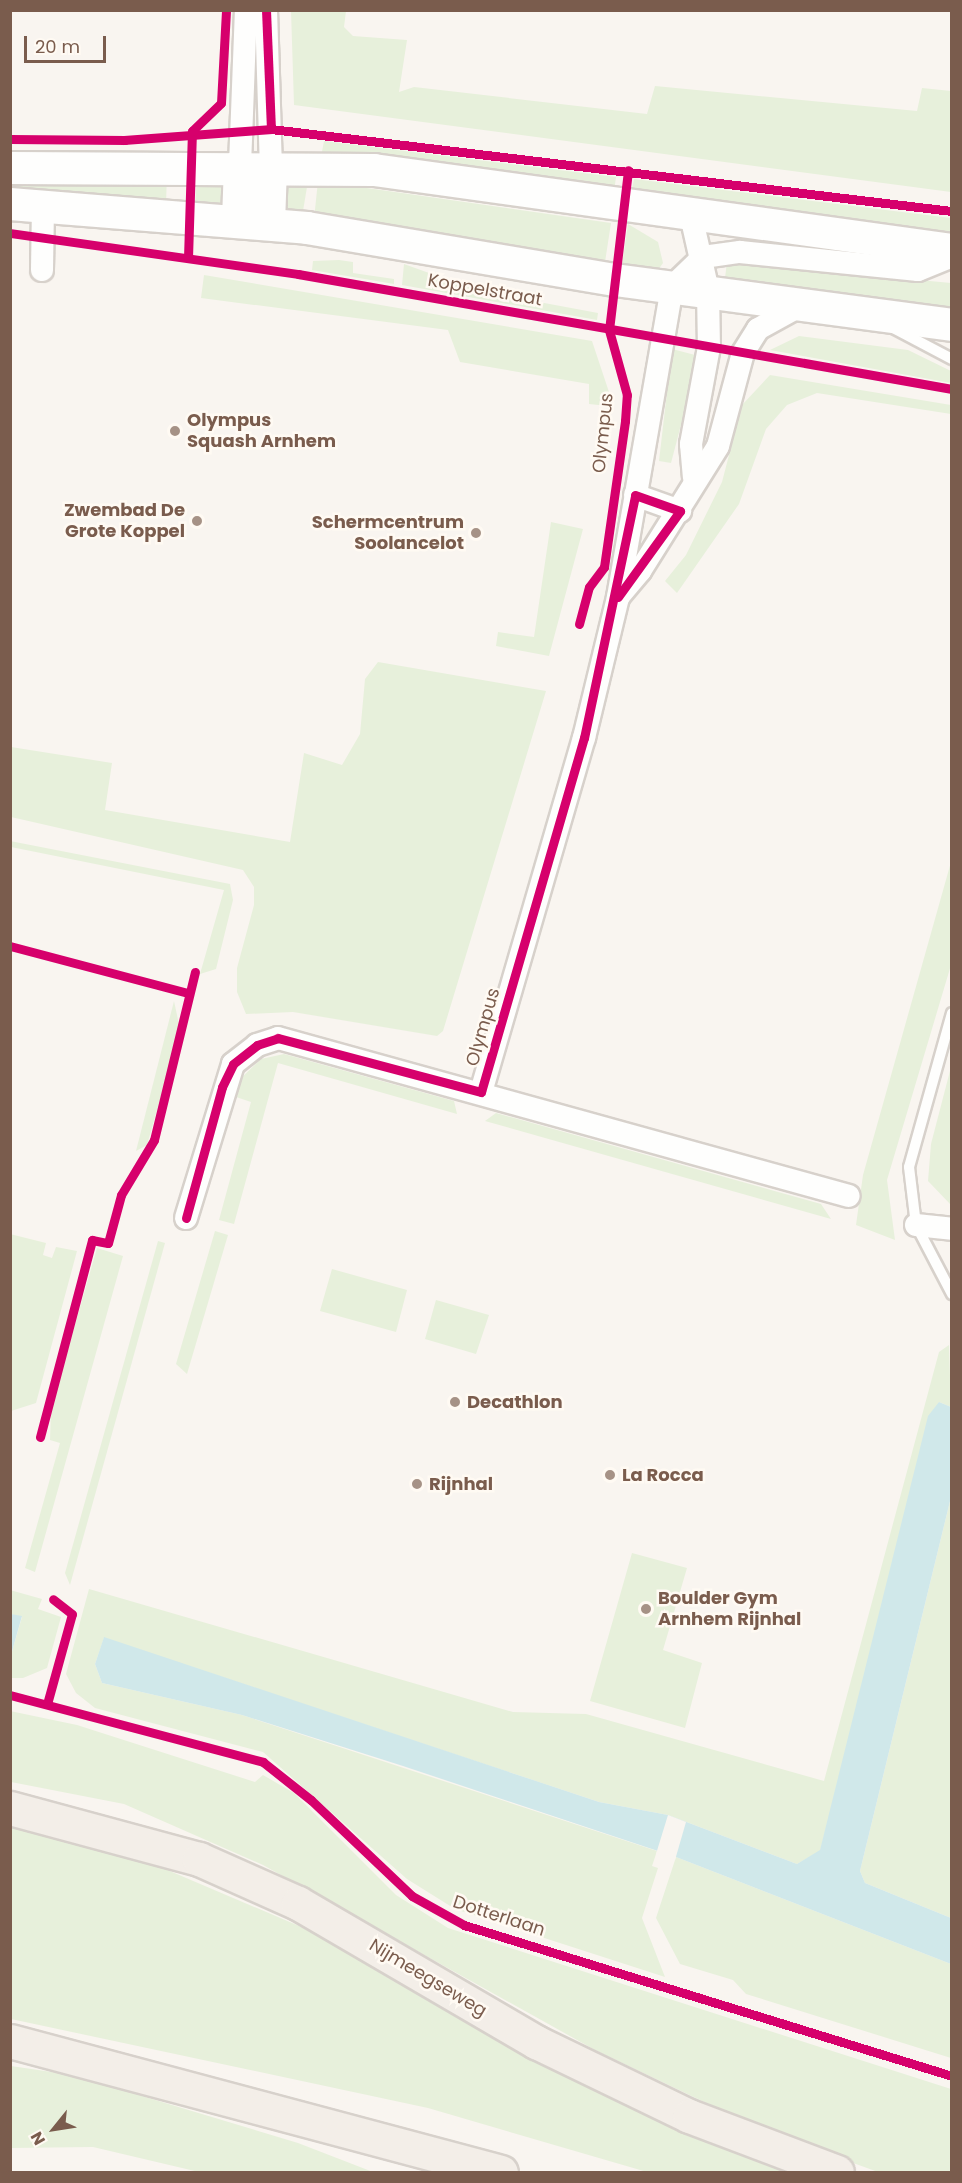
<!DOCTYPE html>
<html>
<head>
<meta charset="utf-8">
<style>
  body { margin:0 }
  #map { position:relative; width:962px; height:2183px; overflow:hidden; background:#f9f5f0; font-family:Poppins,sans-serif }
  div>[style] { position:absolute }
  .green>* { inset:0; background:#e7f0db }
  .water>* { inset:0; background:#d0e8ea }
  .pier>* { inset:0; background:#f9f5f0 }
  .roads { filter:drop-shadow(2px 0 #d7d1cb) drop-shadow(-2px 0 #d7d1cb) drop-shadow(0 2px #d7d1cb) drop-shadow(0 -2px #d7d1cb) }
  .lane>* { height:10px; margin:-5px; padding:0 5px; transform-origin:5px; border-radius:5px; background:#fefefd }
  .street>* { height:22px; margin:-11px; padding:0 11px; transform-origin:11px; border-radius:11px; background:#fefefd }
  .secondary>* { height:32px; margin:-16px; padding:0 16px; transform-origin:16px; border-radius:16px; background:#fefefd }
  .primary>* { height:33px; margin:-16.5px; padding:0 16.5px; transform-origin:16.5px; border-radius:16.5px; background:#f3eee8 }
  .cycleway>* { height:9px; margin:-4.5px; padding:0 4.5px; transform-origin:4.5px; border-radius:4.5px; background:#d6006c }
  .dots>* { width:16px; height:16px; translate:-50% -50%; box-sizing:border-box; border:3px solid #fffaf3; border-radius:50% }
  span { translate:-50% -50%; white-space:nowrap; text-align:center; line-height:1.15; -webkit-text-stroke:5px #fffaf3; paint-order:stroke }
  .street-label { font-size:18px; color:#7a5c4d }
  .poi-label { font-size:18px; color:#7a5c4d; font-weight:700 }
  .left { translate:0 -50%; text-align:left }
  .right { translate:-100% -50%; text-align:right }
  .frame { position:absolute; inset:0; border:12px solid #7a5c4d; pointer-events:none }
  .north { position:absolute; left:24px; top:2099px; width:60px; height:60px; -webkit-text-stroke:4px #fffaf3; paint-order:stroke; rotate:240deg; font-size:16px; font-weight:700; line-height:24px; text-align:center; color:#7a5c4d }
  .north::after { content:''; display:block; margin:auto; width:21px; height:27px; background:#7a5c4d; clip-path:polygon(50% 0,100% 100%,50% 72%,0 100%) }
  .scale { position:absolute; left:24px; top:36px; width:82px; height:27px; box-sizing:border-box; border:3px solid #7a5c4d; border-top:0; padding-left:8px; font-size:18px; line-height:21px; white-space:nowrap; color:#7a5c4d; -webkit-text-stroke:4px #fffaf3; paint-order:stroke }
</style>
</head>
<body>
<div id="map">
  <div class="green">
    <div style="clip-path:polygon(291px 11px,346px 11px,344px 27px,353px 36px,407px 40px,399px 92px,414px 87px,647px 114px,655px 86px,917px 111px,922px 88px,951px 91px,951px 192px,294px 105px)"></div>
    <div style="clip-path:polygon(324px 141px,616px 177px,614px 192px,321px 157px)"></div>
    <div style="clip-path:polygon(167px 173px,166px 204px,11px 196px,10px 174px)"></div>
    <div style="clip-path:polygon(197px 176px,230px 177px,230px 210px,195px 206px)"></div>
    <div style="clip-path:polygon(634px 179px,951px 218px,951px 235px,631px 195px)"></div>
    <div style="clip-path:polygon(288px 180px,308px 181px,302px 217px,287px 210px)"></div>
    <div style="clip-path:polygon(318px 181px,611px 223px,605px 262px,314px 219px)"></div>
    <div style="clip-path:polygon(628px 224px,658px 242px,663px 263px,658px 270px,622px 265px)"></div>
    <div style="clip-path:polygon(339px 260px,353px 262px,353px 273px,394px 279px,394px 284px,312px 270px,313px 261px)"></div>
    <div style="clip-path:polygon(727px 262px,951px 283px,951px 310px,725px 278px)"></div>
    <div style="clip-path:polygon(404px 264px,479px 291px,598px 313px,597px 320px,402px 285px)"></div>
    <div style="clip-path:polygon(204px 275px,592px 341px,610px 395px,608px 406px,589px 404px,589px 384px,460px 362px,448px 330px,201px 298px)"></div>
    <div style="clip-path:polygon(799px 336px,908px 350px,951px 371px,951px 383px,770px 350px)"></div>
    <div style="clip-path:polygon(672px 349px,699px 356px,671px 463px,659px 461px)"></div>
    <div style="clip-path:polygon(770px 375px,951px 405px,951px 414px,817px 393px,787px 405px,766px 429px,739px 504px,677px 593px,665px 581px,686px 555px,722px 482px,742px 405px)"></div>
    <div style="clip-path:polygon(551px 522px,583px 529px,549px 656px,496px 646px,498px 632px,534px 637px)"></div>
    <div style="clip-path:polygon(378px 662px,546px 691px,443px 1031px,437px 1036px,293px 1012px,246px 1014px,237px 992px,237px 968px,254px 905px,254px 887px,243px 870px,11px 817px,11px 747px,112px 763px,105px 810px,290px 842px,304px 753px,342px 765px,360px 734px,365px 679px)"></div>
    <div style="clip-path:polygon(10px 841px,230px 884px,233px 900px,216px 969px,200px 974px,224px 890px,11px 847px)"></div>
    <div style="clip-path:polygon(951px 862px,951px 965px,887px 1180px,895px 1240px,856px 1225px,863px 1175px)"></div>
    <div style="clip-path:polygon(174px 1001px,180px 1029px,147px 1145px,136px 1151px)"></div>
    <div style="clip-path:polygon(284px 1054px,454px 1101px,457px 1114px,278px 1063px,234px 1224px,219px 1220px,251px 1102px,233px 1096px,238px 1081px,261px 1059px)"></div>
    <div style="clip-path:polygon(951px 1067px,951px 1205px,928px 1181px,931px 1144px)"></div>
    <div style="clip-path:polygon(496px 1113px,821px 1204px,831px 1219px,485px 1121px)"></div>
    <div style="clip-path:polygon(215px 1231px,228px 1235px,187px 1374px,176px 1364px)"></div>
    <div style="clip-path:polygon(10px 1234px,46px 1243px,43px 1255px,52px 1258px,56px 1247px,77px 1251px,36px 1403px,11px 1411px)"></div>
    <div style="clip-path:polygon(158px 1241px,165px 1243px,70px 1585px,65px 1573px)"></div>
    <div style="clip-path:polygon(97px 1248px,123px 1256px,35px 1572px,25px 1568px,60px 1443px,50px 1440px,51px 1409px)"></div>
    <div style="clip-path:polygon(332px 1269px,407px 1290px,396px 1332px,320px 1311px)"></div>
    <div style="clip-path:polygon(436px 1300px,489px 1315px,476px 1354px,425px 1339px)"></div>
    <div style="clip-path:polygon(949px 1345px,951px 1407px,939px 1402px,820px 1851px,797px 1864px,668px 1815px,599px 1802px,104px 1638px,95px 1664px,102px 1683px,242px 1715px,657px 1851px,652px 1866px,658px 1868px,642px 1918px,665px 1977px,455px 1909px,407px 1879px,263px 1752px,95px 1708px,76px 1693px,66px 1674px,89px 1589px,513px 1712px,586px 1714px,824px 1781px,939px 1352px)"></div>
    <div style="clip-path:polygon(951px 1497px,951px 1918px,865px 1883px,860px 1871px)"></div>
    <div style="clip-path:polygon(632px 1553px,687px 1568px,663px 1650px,702px 1663px,685px 1728px,590px 1701px)"></div>
    <div style="clip-path:polygon(10px 1590px,42px 1599px,38px 1609px,61px 1617px,47px 1668px,23px 1678px,11px 1678px,11px 1655px,22px 1617px,11px 1614px)"></div>
    <div style="clip-path:polygon(10px 1711px,77px 1725px,255px 1782px,263px 1775px,294px 1793px,396px 1895px,448px 1928px,951px 2089px,951px 2172px,878px 2172px,765px 2131px,595px 2050px,263px 1865px,124px 1804px,11px 1782px)"></div>
    <div style="clip-path:polygon(10px 1827px,151px 1863px,339px 1943px,793px 2172px,647px 2172px,428px 2108px,11px 2019px)"></div>
    <div style="clip-path:polygon(676px 1857px,951px 1964px,951px 2058px,746px 1994px,733px 1980px,680px 1964px,656px 1918px)"></div>
    <div style="clip-path:polygon(11px 2066px,72px 2075px,298px 2143px,373px 2172px,199px 2172px,93px 2147px,11px 2148px)"></div>
  </div>
  <div class="water">
    <div style="clip-path:polygon(939px 1402px,951px 1407px,951px 1497px,860px 1871px,865px 1883px,951px 1918px,951px 1964px,676px 1857px,403px 1766px,242px 1715px,102px 1683px,95px 1664px,104px 1637px,599px 1802px,668px 1815px,797px 1864px,820px 1850px,928px 1416px)"></div>
    <div style="clip-path:polygon(11px 1614px,22px 1616px,11px 1655px,10px 1655px)"></div>
  </div>
  <div class="pier">
    <div style="clip-path:polygon(668px 1815px,686px 1822px,675px 1860px,656px 1854px)"></div>
  </div>
  <div class="roads">
    <div class="lane">
      <div style="left:893px;top:328px;width:67px;rotate:27.7deg"></div>
      <div style="left:952px;top:1013px;width:160px;rotate:105.6deg"></div>
      <div style="left:909px;top:1167px;width:58px;rotate:83.1deg"></div>
      <div style="left:916px;top:1225px;width:78px;rotate:62.4deg"></div>
    </div>
    <div class="street">
      <div style="left:266px;top:10px;width:156px;rotate:88.2deg"></div>
      <div style="left:240px;top:165px;width:155px;rotate:-87.8deg"></div>
      <div style="left:690px;top:211px;width:82px;rotate:77.3deg"></div>
      <div style="left:708px;top:291px;width:56px;rotate:89deg"></div>
      <div style="left:709px;top:347px;width:99px;rotate:100.5deg"></div>
      <div style="left:691px;top:444px;width:33px;rotate:85deg"></div>
      <div style="left:42px;top:270px;width:63px;rotate:-89.1deg"></div>
      <div style="left:635px;top:495px;width:48px;rotate:19.6deg"></div>
      <div style="left:619px;top:596px;width:33px;rotate:-50deg"></div>
      <div style="left:640px;top:571px;width:147px;rotate:-58deg"></div>
      <div style="left:718px;top:446px;width:96px;rotate:-75deg"></div>
      <div style="left:743px;top:353px;width:28px;rotate:-58deg"></div>
      <div style="left:758px;top:329px;width:54px;rotate:-29deg"></div>
      <div style="left:481px;top:1092px;width:369px;rotate:-73.8deg"></div>
      <div style="left:584px;top:738px;width:145px;rotate:-76.4deg"></div>
      <div style="left:618px;top:597px;width:315px;rotate:-80.1deg"></div>
      <div style="left:672px;top:287px;width:43px;rotate:-44.1deg"></div>
      <div style="left:703px;top:257px;width:37px;rotate:-8deg"></div>
      <div style="left:740px;top:252px;width:179px;rotate:5.8deg"></div>
      <div style="left:918px;top:270px;width:37px;rotate:-22deg"></div>
      <div style="left:186px;top:1218px;width:161px;rotate:-73deg"></div>
      <div style="left:233px;top:1064px;width:31px;rotate:-38deg"></div>
      <div style="left:257px;top:1045px;width:22px;rotate:-18deg"></div>
      <div style="left:278px;top:1038px;width:592px;rotate:15.47deg"></div>
      <div style="left:916px;top:1225px;width:36px;rotate:6deg"></div>
    </div>
    <div class="secondary">
      <div style="left:10px;top:168px;width:364px;rotate:0.3deg"></div>
      <div style="left:374px;top:170px;width:584px;rotate:7.88deg"></div>
      <div style="left:10px;top:204px;width:298px;rotate:4.6deg"></div>
      <div style="left:307px;top:228px;width:312px;rotate:9.6deg"></div>
      <div style="left:615px;top:280px;width:340px;rotate:7.6deg"></div>
      <div style="left:238px;top:220px;width:55px;rotate:-87.9deg"></div>
      <div style="left:269px;top:224px;width:58px;rotate:-88deg"></div>
    </div>
    <div class="primary">
      <div style="left:10px;top:1808px;width:196px;rotate:15.1deg"></div>
      <div style="left:199px;top:1859px;width:108px;rotate:24deg"></div>
      <div style="left:298px;top:1903px;width:276px;rotate:30.3deg"></div>
      <div style="left:536px;top:2042px;width:170px;rotate:25.8deg"></div>
      <div style="left:689px;top:2116px;width:158px;rotate:20.7deg"></div>
      <div style="left:10px;top:2041px;width:508px;rotate:14.94deg"></div>
    </div>
  </div>
  <div class="cycleway">
    <div style="left:266px;top:10px;width:119px;rotate:87.6deg"></div>
    <div style="left:10px;top:139px;width:115px;rotate:0.5deg"></div>
    <div style="left:125px;top:140px;width:146px;rotate:-4.3deg"></div>
    <div style="left:271px;top:129px;width:686px;rotate:6.87deg"></div>
    <div style="left:10px;top:233px;width:291px;rotate:8.1deg"></div>
    <div style="left:298px;top:274px;width:664px;rotate:9.97deg"></div>
    <div style="left:188px;top:258px;width:127px;rotate:-88.2deg"></div>
    <div style="left:192px;top:131px;width:40px;rotate:-44deg"></div>
    <div style="left:221px;top:103px;width:93px;rotate:-86.9deg"></div>
    <div style="left:579px;top:624px;width:38px;rotate:-75deg"></div>
    <div style="left:589px;top:587px;width:25px;rotate:-53deg"></div>
    <div style="left:604px;top:567px;width:148px;rotate:-81.8deg"></div>
    <div style="left:625px;top:421px;width:26px;rotate:-86deg"></div>
    <div style="left:627px;top:395px;width:67px;rotate:-105.5deg"></div>
    <div style="left:609px;top:330px;width:161px;rotate:-83.2deg"></div>
    <div style="left:10px;top:946px;width:184px;rotate:14.8deg"></div>
    <div style="left:186px;top:1218px;width:136px;rotate:-74.6deg"></div>
    <div style="left:222px;top:1087px;width:25px;rotate:-64deg"></div>
    <div style="left:233px;top:1064px;width:31px;rotate:-38deg"></div>
    <div style="left:257px;top:1045px;width:22px;rotate:-18deg"></div>
    <div style="left:278px;top:1038px;width:210px;rotate:14.9deg"></div>
    <div style="left:481px;top:1092px;width:369px;rotate:-73.8deg"></div>
    <div style="left:584px;top:738px;width:248px;rotate:-78.1deg"></div>
    <div style="left:635px;top:495px;width:48px;rotate:19.6deg"></div>
    <div style="left:680px;top:511px;width:106px;rotate:125.8deg"></div>
    <div style="left:40px;top:1437px;width:204px;rotate:-75.2deg"></div>
    <div style="left:92px;top:1240px;width:16px;rotate:11deg"></div>
    <div style="left:108px;top:1243px;width:50px;rotate:-74.8deg"></div>
    <div style="left:121px;top:1195px;width:64px;rotate:-59deg"></div>
    <div style="left:154px;top:1140px;width:173px;rotate:-76.3deg"></div>
    <div style="left:10px;top:1695px;width:262px;rotate:14.8deg"></div>
    <div style="left:263px;top:1762px;width:61px;rotate:38.4deg"></div>
    <div style="left:311px;top:1800px;width:139px;rotate:43.5deg"></div>
    <div style="left:412px;top:1896px;width:60px;rotate:29.1deg"></div>
    <div style="left:464px;top:1925px;width:511px;rotate:17.19deg"></div>
    <div style="left:47px;top:1704px;width:93px;rotate:-74.5deg"></div>
    <div style="left:72px;top:1614px;width:24px;rotate:-142deg"></div>
  </div>
  <div class="dots">
    <div style="left:175px;top:431px;background:#a69286"></div>
    <div style="left:197px;top:521px;background:#a69286"></div>
    <div style="left:476px;top:533px;background:#a69286"></div>
    <div style="left:455px;top:1402px;background:#a69286"></div>
    <div style="left:610px;top:1475px;background:#a69286"></div>
    <div style="left:417px;top:1484px;background:#a69286"></div>
    <div style="left:646px;top:1609px;background:#a69286"></div>
  </div>
  <div class="street-label">
    <span style="left:485px;top:290px;rotate:10deg">Koppelstraat</span>
    <span style="left:603px;top:433px;rotate:-84deg">Olympus</span>
    <span style="left:483px;top:1027px;rotate:-74deg">Olympus</span>
    <span style="left:499px;top:1916px;rotate:18deg">Dotterlaan</span>
    <span style="left:428px;top:1978px;rotate:31deg">Nijmeegseweg</span>
  </div>
  <div class="poi-label">
    <span class="left" style="left:187px;top:431px">Olympus<br>Squash Arnhem</span>
    <span class="right" style="left:185px;top:521px">Zwembad De<br>Grote Koppel</span>
    <span class="right" style="left:464px;top:533px">Schermcentrum<br>Soolancelot</span>
    <span class="left" style="left:467px;top:1402px">Decathlon</span>
    <span class="left" style="left:622px;top:1475px">La Rocca</span>
    <span class="left" style="left:429px;top:1484px">Rijnhal</span>
    <span class="left" style="left:658px;top:1609px">Boulder Gym<br>Arnhem Rijnhal</span>
  </div>
  <div class="frame"></div>
  <div class="north">N</div>
  <div class="scale">20 m</div>
</div>
</body>
</html>
